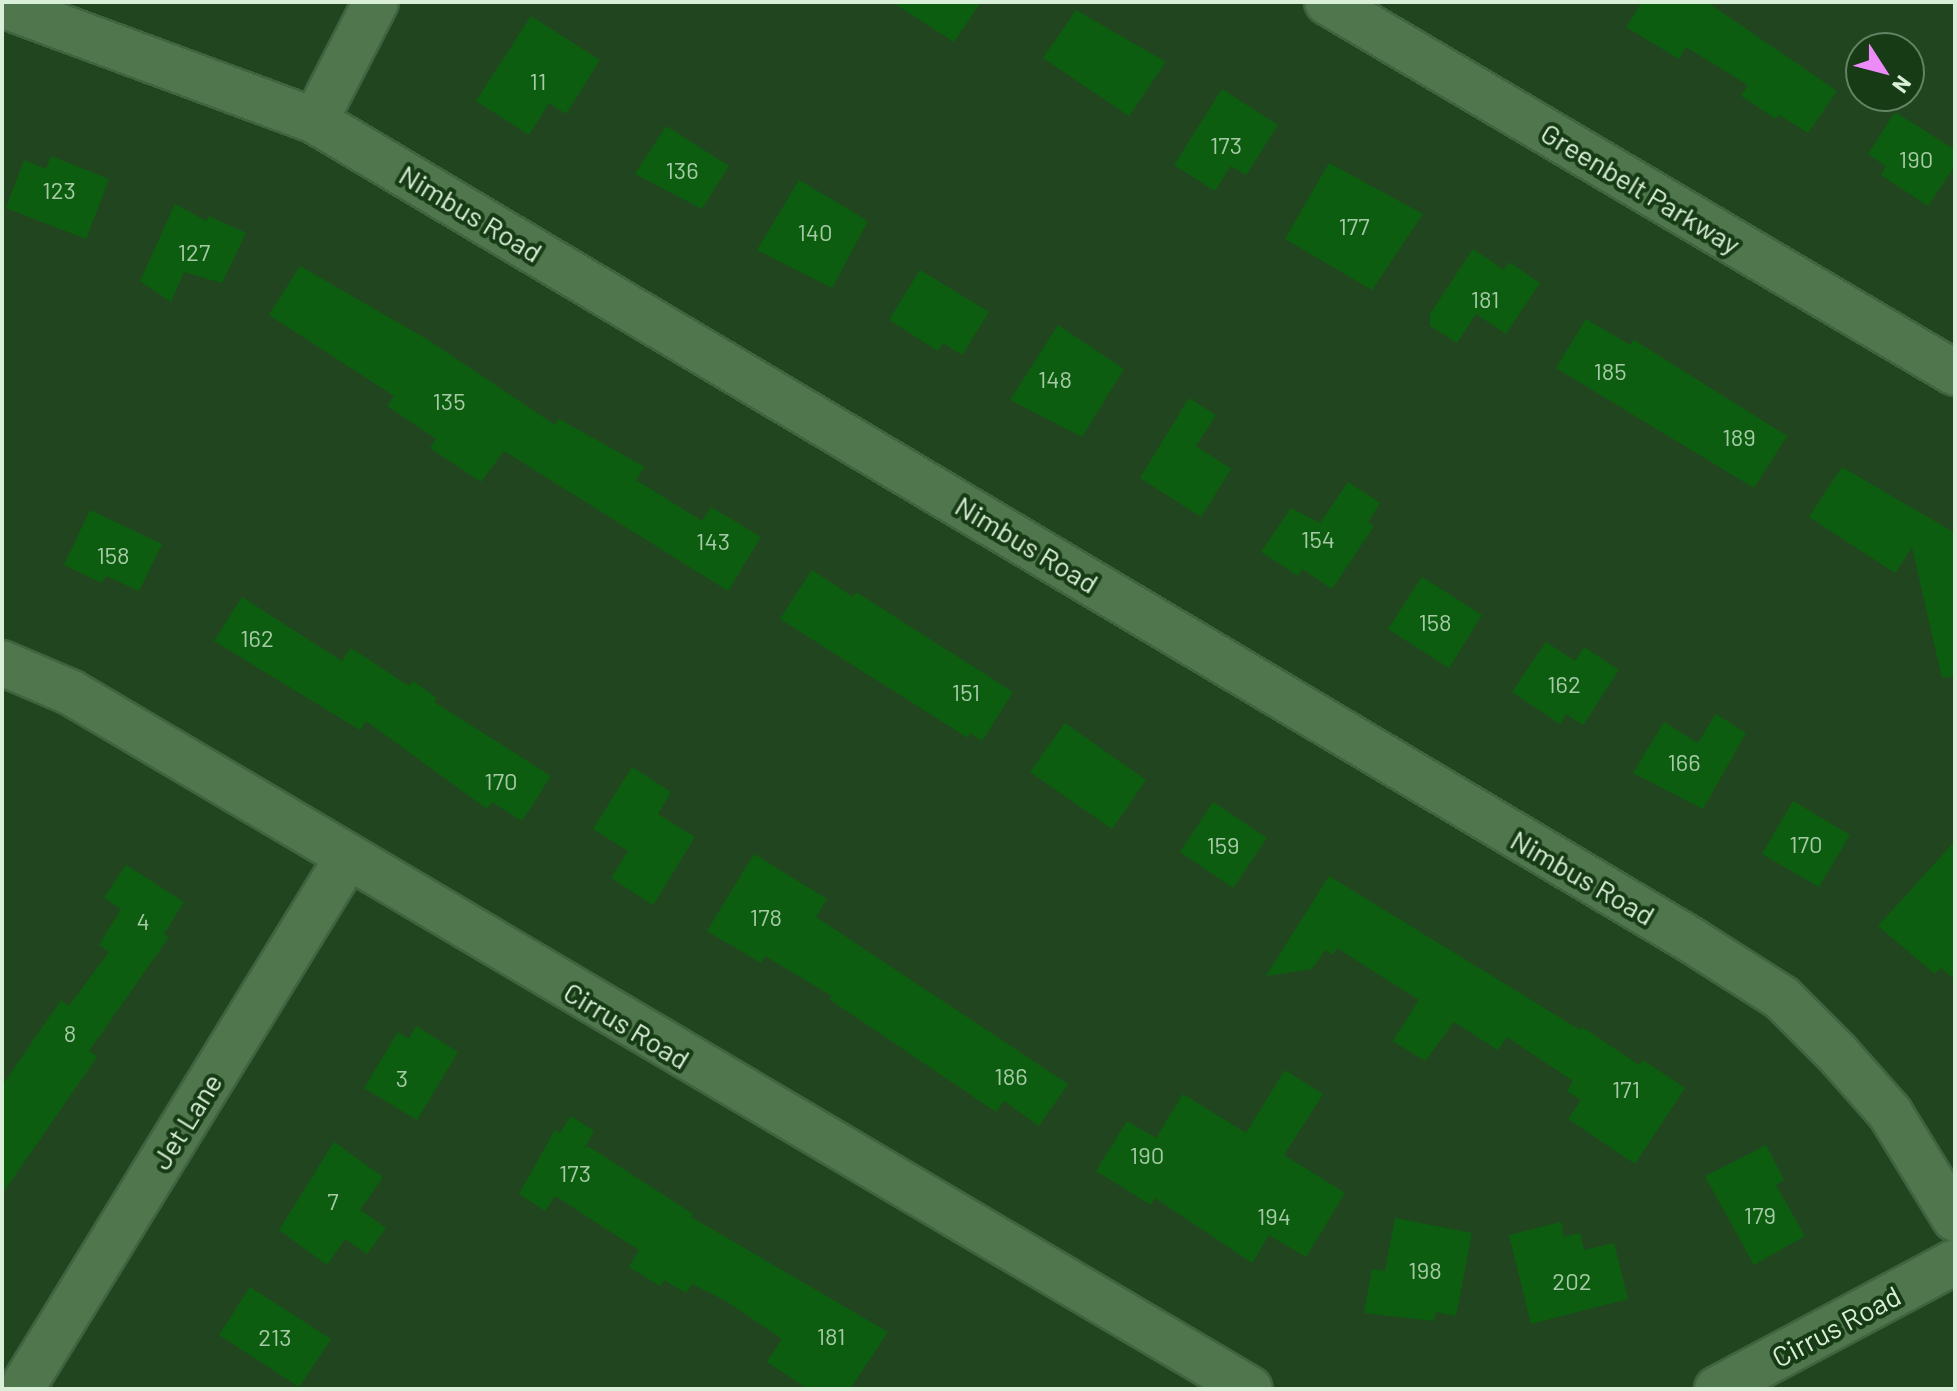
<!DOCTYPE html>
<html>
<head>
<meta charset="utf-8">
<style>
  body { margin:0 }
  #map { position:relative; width:1957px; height:1391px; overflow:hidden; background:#21461f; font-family:Barlow,sans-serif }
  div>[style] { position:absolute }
  .building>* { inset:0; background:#0c5d0f }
  .roads { filter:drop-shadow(2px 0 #406340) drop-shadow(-2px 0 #406340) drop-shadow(0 2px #406340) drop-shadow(0 -2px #406340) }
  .minor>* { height:44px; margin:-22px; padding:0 22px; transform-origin:22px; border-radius:22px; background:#4f764d }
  span { translate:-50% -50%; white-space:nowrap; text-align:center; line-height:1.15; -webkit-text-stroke:8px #163b15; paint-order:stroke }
  .number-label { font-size:24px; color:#a6caa5 }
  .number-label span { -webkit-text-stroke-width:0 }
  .street-label { font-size:28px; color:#d9efd7 }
  .frame { position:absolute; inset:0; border:4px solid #d9efd7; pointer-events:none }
  .north { position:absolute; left:1845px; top:32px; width:80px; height:80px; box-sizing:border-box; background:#163b15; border:2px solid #648363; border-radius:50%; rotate:126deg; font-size:22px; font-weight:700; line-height:32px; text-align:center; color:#d9efd7 }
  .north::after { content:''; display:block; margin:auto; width:28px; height:36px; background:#ed8cf9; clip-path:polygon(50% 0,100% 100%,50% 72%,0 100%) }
</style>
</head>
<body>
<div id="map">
  <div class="building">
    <div style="clip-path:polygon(892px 2px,981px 2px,954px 42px)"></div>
    <div style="clip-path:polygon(1642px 2px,1707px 2px,1837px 91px,1808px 133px,1779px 115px,1776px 119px,1741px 96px,1748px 85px,1686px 47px,1679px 59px,1626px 27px)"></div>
    <div style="clip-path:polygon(1076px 10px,1166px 62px,1129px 116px,1043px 58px)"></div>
    <div style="clip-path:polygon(531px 16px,600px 60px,566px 114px,549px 103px,529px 135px,476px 101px)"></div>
    <div style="clip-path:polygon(1222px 89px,1278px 125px,1246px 175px,1231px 166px,1215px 191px,1174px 165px)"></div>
    <div style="clip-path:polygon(1895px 112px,1955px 150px,1955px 165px,1928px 206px,1881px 175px,1886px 166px,1868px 154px)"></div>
    <div style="clip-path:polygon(666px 126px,729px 166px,702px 209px,635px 174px)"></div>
    <div style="clip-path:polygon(51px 156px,109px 179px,86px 239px,6px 208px,24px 160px,46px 169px)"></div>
    <div style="clip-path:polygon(1329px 163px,1423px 214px,1372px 290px,1285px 239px)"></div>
    <div style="clip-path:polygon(799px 180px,868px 221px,832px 288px,757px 250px)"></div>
    <div style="clip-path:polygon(175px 204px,206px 221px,209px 216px,246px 233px,222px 283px,184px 272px,171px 302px,140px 281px)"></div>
    <div style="clip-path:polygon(1473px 249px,1504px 270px,1509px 262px,1540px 283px,1506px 334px,1476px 314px,1457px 343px,1430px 326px,1430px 314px)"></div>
    <div style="clip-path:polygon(300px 266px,430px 341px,555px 425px,559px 419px,645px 467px,636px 480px,702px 521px,711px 507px,761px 537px,728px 591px,504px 451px,481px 482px,430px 448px,436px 439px,387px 406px,394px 396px,269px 315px)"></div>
    <div style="clip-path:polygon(920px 270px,989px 312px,962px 355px,943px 343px,938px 351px,889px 320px)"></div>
    <div style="clip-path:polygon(1586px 319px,1630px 345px,1634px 340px,1787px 436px,1754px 488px,1556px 368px)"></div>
    <div style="clip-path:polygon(1058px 325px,1124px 369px,1082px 437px,1010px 400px)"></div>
    <div style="clip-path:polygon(1189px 398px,1216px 415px,1196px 446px,1231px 469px,1201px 517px,1140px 478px)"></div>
    <div style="clip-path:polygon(1842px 467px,1955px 533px,1955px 676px,1942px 678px,1912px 547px,1895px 573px,1809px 517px)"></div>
    <div style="clip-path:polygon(1348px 482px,1380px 503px,1368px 522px,1374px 526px,1332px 589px,1302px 569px,1298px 576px,1261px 552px,1291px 508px,1320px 523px)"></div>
    <div style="clip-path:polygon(90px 510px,162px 544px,139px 591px,106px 576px,102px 583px,64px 565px)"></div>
    <div style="clip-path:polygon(812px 570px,853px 597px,856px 592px,1013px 692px,982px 741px,970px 733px,968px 738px,780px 619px)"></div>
    <div style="clip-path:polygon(1422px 577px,1482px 615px,1449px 668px,1388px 629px)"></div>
    <div style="clip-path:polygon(242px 597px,342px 661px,351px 648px,409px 686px,413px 681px,437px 698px,434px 702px,551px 776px,522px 821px,492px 802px,487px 809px,366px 721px,360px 730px,214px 641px)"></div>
    <div style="clip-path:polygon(1546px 642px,1575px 661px,1584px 647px,1619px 670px,1583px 725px,1566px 714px,1560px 724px,1512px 692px)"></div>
    <div style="clip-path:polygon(1716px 714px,1746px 733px,1703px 809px,1633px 773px,1664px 722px,1698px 743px)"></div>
    <div style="clip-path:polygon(1065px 723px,1146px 780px,1112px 829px,1030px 772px)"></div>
    <div style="clip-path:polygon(632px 767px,671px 792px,658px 814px,695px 837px,653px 905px,611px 878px,628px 851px,593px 829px)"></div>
    <div style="clip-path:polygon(1793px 801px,1850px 835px,1819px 887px,1762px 854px)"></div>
    <div style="clip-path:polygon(1213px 802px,1267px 838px,1233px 888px,1180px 852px)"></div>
    <div style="clip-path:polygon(1955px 841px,1955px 980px,1941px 968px,1935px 974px,1878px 926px)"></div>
    <div style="clip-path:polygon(754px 854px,827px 899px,816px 917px,1068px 1084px,1039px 1126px,1004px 1101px,996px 1112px,829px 999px,832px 996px,765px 956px,761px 963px,707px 931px)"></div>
    <div style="clip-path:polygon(126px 865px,184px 902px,164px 934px,169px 937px,89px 1051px,97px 1057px,2px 1194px,2px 1086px,61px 1000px,69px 1006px,109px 952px,99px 945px,121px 909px,104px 898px)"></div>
    <div style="clip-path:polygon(1329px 876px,1580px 1030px,1582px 1027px,1639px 1065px,1643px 1060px,1685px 1088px,1635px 1164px,1568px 1119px,1581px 1100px,1567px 1091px,1573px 1081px,1507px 1037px,1498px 1050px,1454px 1022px,1425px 1061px,1393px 1041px,1419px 1000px,1337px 948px,1333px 955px,1325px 950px,1312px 969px,1266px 976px)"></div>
    <div style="clip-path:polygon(416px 1026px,458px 1052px,417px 1120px,364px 1088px,398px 1032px,409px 1039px)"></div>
    <div style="clip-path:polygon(1285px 1070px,1323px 1094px,1284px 1155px,1345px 1193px,1306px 1257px,1269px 1235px,1252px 1263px,1155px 1198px,1151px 1205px,1096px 1171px,1127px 1121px,1156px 1138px,1183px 1094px,1246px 1133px)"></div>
    <div style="clip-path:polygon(571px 1116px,594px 1131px,584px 1149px,588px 1146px,693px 1214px,691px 1217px,888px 1332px,850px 1389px,808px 1389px,767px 1362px,782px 1339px,726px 1301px,692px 1284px,686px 1293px,664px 1280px,660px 1286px,629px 1267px,639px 1250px,555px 1196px,545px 1211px,519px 1194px,555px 1130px,560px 1133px)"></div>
    <div style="clip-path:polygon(334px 1142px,383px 1177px,360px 1210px,386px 1228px,367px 1254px,345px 1239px,327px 1265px,279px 1230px)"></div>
    <div style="clip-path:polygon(1766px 1145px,1784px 1180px,1776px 1185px,1805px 1236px,1754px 1265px,1705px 1176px)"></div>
    <div style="clip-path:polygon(1395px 1218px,1472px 1233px,1456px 1316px,1436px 1312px,1434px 1321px,1364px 1313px,1372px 1269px,1385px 1271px)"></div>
    <div style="clip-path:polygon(1561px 1222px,1564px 1237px,1580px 1233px,1584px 1250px,1614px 1243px,1628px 1299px,1531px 1324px,1509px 1235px)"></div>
    <div style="clip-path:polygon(250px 1287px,331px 1339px,299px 1387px,219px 1335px)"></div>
  </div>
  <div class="roads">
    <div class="minor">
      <div style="left:1327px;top:2px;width:729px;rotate:30.57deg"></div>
      <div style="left:2px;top:5px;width:334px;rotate:20.3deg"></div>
      <div style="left:315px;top:121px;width:1601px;rotate:30.76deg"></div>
      <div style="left:1691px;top:940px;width:108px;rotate:32.5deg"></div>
      <div style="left:1782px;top:998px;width:78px;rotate:45deg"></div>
      <div style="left:1837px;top:1053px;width:80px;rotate:48.5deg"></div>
      <div style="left:1890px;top:1113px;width:124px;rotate:58.5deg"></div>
      <div style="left:315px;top:121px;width:134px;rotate:-62.9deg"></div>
      <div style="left:2px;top:663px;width:74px;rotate:23.1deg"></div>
      <div style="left:70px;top:692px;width:1370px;rotate:30.57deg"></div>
      <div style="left:25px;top:1383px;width:614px;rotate:-58.46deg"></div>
      <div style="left:1717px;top:1389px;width:270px;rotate:-28.1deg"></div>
    </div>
  </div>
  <div class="number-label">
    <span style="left:538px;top:81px">11</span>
    <span style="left:1226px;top:145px">173</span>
    <span style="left:1916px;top:159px">190</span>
    <span style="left:682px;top:170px">136</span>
    <span style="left:59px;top:190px">123</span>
    <span style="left:1354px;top:226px">177</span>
    <span style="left:815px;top:232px">140</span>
    <span style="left:194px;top:252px">127</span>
    <span style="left:1485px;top:299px">181</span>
    <span style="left:1610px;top:371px">185</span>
    <span style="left:1055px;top:379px">148</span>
    <span style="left:449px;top:401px">135</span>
    <span style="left:1739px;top:437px">189</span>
    <span style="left:1318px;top:539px">154</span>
    <span style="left:713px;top:541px">143</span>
    <span style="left:113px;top:555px">158</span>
    <span style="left:1435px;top:622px">158</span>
    <span style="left:257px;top:638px">162</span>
    <span style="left:1564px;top:684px">162</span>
    <span style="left:966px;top:692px">151</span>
    <span style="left:1684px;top:762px">166</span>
    <span style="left:501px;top:781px">170</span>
    <span style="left:1806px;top:844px">170</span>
    <span style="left:1223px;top:845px">159</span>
    <span style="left:766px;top:917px">178</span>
    <span style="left:143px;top:921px">4</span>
    <span style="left:70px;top:1033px">8</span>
    <span style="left:1011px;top:1076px">186</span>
    <span style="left:402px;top:1078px">3</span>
    <span style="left:1626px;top:1089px">171</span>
    <span style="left:1147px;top:1155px">190</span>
    <span style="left:575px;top:1173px">173</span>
    <span style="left:333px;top:1201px">7</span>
    <span style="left:1760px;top:1215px">179</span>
    <span style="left:1274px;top:1216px">194</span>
    <span style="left:1425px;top:1270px">198</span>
    <span style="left:1572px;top:1281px">202</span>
    <span style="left:831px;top:1336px">181</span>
    <span style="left:275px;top:1337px">213</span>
  </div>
  <div class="street-label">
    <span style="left:1641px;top:188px;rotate:31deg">Greenbelt Parkway</span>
    <span style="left:471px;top:213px;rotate:31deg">Nimbus Road</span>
    <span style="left:1027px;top:544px;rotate:31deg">Nimbus Road</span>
    <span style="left:1583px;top:877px;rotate:30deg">Nimbus Road</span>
    <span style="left:627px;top:1025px;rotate:31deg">Cirrus Road</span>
    <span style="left:186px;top:1121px;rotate:-58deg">Jet Lane</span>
    <span style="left:1836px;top:1326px;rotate:-28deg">Cirrus Road</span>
  </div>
  <div class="frame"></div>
  <div class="north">N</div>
</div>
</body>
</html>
